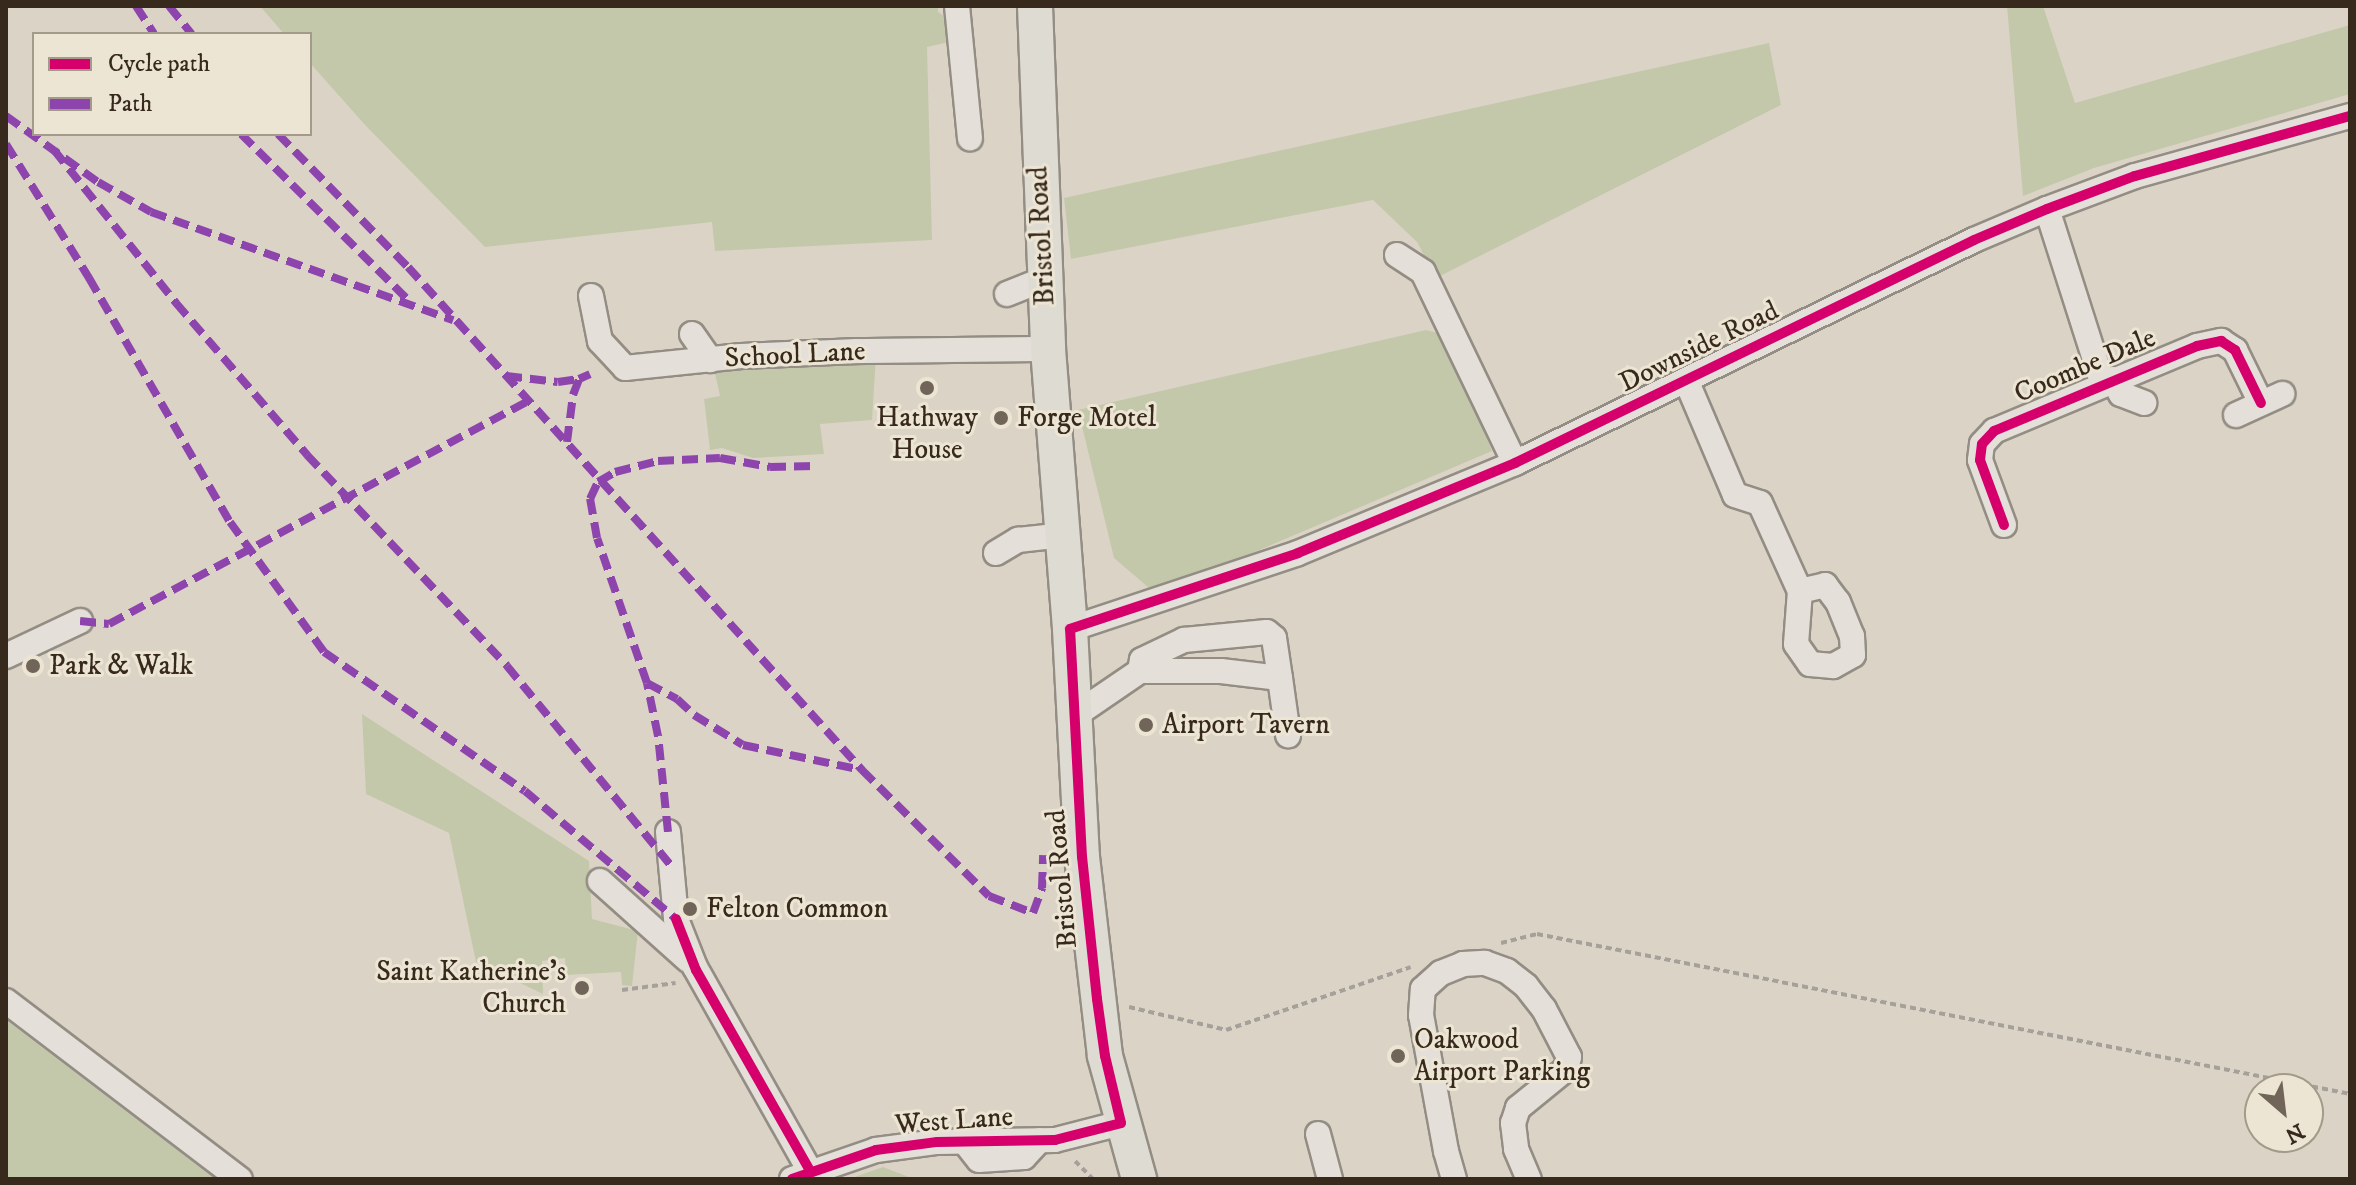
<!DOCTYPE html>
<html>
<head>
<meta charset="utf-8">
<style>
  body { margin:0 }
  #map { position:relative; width:2356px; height:1185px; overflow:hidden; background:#dbd4c6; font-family:"IM FELL DW Pica",serif }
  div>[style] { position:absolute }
  .green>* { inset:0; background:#c4c8aa }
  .path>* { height:4px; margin-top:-2px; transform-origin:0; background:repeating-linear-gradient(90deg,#a5a19a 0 6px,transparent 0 10px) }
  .roads { filter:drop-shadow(2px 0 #938d84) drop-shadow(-2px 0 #938d84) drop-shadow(0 2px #938d84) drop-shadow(0 -2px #938d84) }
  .minor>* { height:24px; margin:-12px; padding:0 12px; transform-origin:12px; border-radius:12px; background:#e4e0d9 }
  .highway>* { height:34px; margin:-17px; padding:0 17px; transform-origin:17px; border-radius:17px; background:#dedbd3 }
  .quiet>* { height:8px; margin-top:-4px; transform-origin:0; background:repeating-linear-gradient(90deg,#8e44ad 0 16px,transparent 0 24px) }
  .cycleway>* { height:10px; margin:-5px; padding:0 5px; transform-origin:5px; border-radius:5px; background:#d6006c }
  .dots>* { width:22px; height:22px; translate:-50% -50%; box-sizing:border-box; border:4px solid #ede5d4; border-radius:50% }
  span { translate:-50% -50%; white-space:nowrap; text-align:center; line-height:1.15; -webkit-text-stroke:6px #ede5d4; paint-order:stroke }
  .street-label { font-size:28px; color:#37291c }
  .poi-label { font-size:28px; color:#37291c }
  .left { translate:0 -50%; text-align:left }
  .right { translate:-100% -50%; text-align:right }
  .frame { position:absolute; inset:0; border:8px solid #37291c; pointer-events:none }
  .legend { position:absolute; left:32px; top:32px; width:280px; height:104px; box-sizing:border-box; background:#ede5d4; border:2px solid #a49a8a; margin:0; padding:10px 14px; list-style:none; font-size:24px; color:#37291c }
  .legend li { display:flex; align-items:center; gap:16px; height:40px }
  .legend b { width:40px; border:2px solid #a49a8a }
  .north { position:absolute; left:2244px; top:1073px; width:80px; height:80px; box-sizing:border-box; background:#ede5d4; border:2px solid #a49a8a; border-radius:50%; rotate:152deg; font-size:22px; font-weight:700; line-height:32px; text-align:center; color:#37291c }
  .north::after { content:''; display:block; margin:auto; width:28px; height:36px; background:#706558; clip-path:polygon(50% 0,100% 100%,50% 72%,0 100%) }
</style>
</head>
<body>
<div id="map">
  <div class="green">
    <div style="clip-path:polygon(260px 6px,938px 6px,938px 12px,950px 20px,952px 37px,945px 43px,927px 47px,932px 240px,715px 251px,712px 222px,485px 247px,366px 126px,310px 63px,310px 34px,284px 34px)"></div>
    <div style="clip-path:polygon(2007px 6px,2043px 6px,2075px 103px,2350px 25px,2350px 94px,2094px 168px,2023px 196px)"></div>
    <div style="clip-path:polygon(1769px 43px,1781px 105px,1436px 278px,1417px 242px,1373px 200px,1071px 259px,1064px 198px)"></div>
    <div style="clip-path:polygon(1426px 330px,1446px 335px,1492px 451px,1156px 594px,1114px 558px,1078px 410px)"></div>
    <div style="clip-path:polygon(876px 356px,872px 420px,820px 424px,824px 454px,753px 458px,722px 448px,710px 450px,704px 399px,720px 396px,714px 369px)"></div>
    <div style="clip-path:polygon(362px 714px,589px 861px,592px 919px,638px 931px,632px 986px,622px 985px,621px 972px,566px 975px,565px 958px,542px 961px,543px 994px,476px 962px,449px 833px,366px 794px)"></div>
    <div style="clip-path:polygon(6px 1020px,215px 1179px,6px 1179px)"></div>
    <div style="clip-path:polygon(883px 1167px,914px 1179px,849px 1179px)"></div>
  </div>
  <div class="path">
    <div style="left:1501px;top:943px;width:37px;rotate:-14deg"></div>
    <div style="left:1537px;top:934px;width:829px;rotate:11.13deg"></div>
    <div style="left:622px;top:990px;width:54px;rotate:-7.4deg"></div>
    <div style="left:1129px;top:1007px;width:100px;rotate:13.3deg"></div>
    <div style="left:1226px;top:1030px;width:195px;rotate:-18.8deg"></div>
    <div style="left:1075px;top:1161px;width:25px;rotate:45deg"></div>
  </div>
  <div class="roads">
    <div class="minor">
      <div style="left:957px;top:6px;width:133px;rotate:84.4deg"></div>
      <div style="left:2047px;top:209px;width:184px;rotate:72.3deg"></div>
      <div style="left:1397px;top:255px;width:31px;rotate:33deg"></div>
      <div style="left:1423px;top:272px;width:212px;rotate:64.3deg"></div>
      <div style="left:1007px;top:294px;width:40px;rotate:-22deg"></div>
      <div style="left:591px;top:296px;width:46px;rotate:78.7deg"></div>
      <div style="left:600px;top:341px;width:37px;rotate:47deg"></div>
      <div style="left:625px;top:368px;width:117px;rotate:-5.9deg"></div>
      <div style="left:741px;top:356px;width:116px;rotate:-2.5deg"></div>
      <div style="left:857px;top:351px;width:191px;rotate:-0.6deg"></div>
      <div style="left:692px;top:334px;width:32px;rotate:55deg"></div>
      <div style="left:2113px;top:379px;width:17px;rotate:62deg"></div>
      <div style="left:2121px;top:394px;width:25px;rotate:21deg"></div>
      <div style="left:1686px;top:380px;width:125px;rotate:66.9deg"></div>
      <div style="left:1735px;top:495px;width:26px;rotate:18deg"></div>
      <div style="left:1760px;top:503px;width:97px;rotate:65.6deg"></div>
      <div style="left:1800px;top:591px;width:26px;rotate:-13deg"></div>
      <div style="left:1825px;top:585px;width:21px;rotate:53deg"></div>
      <div style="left:1838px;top:602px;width:37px;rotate:68deg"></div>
      <div style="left:1852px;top:636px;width:19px;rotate:87deg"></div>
      <div style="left:1853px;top:655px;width:23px;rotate:151deg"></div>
      <div style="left:1833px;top:666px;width:23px;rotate:-175deg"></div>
      <div style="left:1810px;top:664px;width:24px;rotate:-125deg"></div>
      <div style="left:1796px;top:644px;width:53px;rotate:-85.7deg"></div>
      <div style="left:2236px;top:415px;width:51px;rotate:-24.5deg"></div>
      <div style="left:2004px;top:525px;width:69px;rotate:-110.3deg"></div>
      <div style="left:1980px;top:460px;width:16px;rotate:-83deg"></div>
      <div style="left:1982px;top:444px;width:18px;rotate:-47deg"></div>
      <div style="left:1994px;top:431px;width:220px;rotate:-22.7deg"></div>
      <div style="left:2197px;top:346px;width:25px;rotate:-12deg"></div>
      <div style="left:2221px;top:341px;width:17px;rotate:33deg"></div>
      <div style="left:2235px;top:350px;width:59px;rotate:63.9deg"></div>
      <div style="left:996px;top:553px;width:26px;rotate:-31deg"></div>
      <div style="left:1018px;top:540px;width:45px;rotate:-6.3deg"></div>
      <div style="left:1070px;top:629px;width:240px;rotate:-18.4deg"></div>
      <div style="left:1298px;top:553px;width:235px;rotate:-22.5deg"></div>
      <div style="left:1515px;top:463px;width:510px;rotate:-25.91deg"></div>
      <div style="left:1974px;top:240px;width:79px;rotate:-23deg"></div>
      <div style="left:2047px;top:209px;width:94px;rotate:-20.6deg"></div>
      <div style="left:2135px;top:176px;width:223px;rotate:-15.6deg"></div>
      <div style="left:6px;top:656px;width:82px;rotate:-25.3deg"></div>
      <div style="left:1140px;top:671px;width:11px;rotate:-80deg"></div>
      <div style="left:1142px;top:660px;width:47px;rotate:-25.5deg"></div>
      <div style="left:1184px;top:640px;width:83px;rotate:-5.5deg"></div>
      <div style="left:1267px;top:632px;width:9px;rotate:41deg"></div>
      <div style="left:1274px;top:638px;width:40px;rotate:81.5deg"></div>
      <div style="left:1074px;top:716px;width:80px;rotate:-34.3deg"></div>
      <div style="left:1140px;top:671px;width:81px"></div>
      <div style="left:1221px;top:671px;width:59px;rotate:6.8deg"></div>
      <div style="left:1280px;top:678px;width:58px;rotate:82deg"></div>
      <div style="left:668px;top:832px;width:87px;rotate:84.7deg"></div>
      <div style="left:676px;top:919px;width:52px;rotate:68.4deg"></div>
      <div style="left:695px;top:967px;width:234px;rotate:60.6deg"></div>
      <div style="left:600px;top:881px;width:118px;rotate:41.9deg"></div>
      <div style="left:6px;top:1001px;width:294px;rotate:37.3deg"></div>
      <div style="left:1318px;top:1134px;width:47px;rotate:75.1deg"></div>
      <div style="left:964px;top:1141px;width:24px;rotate:52deg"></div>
      <div style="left:979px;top:1160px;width:45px;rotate:-3.8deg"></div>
      <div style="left:1024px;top:1157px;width:23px;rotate:-47deg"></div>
      <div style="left:792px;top:1179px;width:89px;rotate:-19deg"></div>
      <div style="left:876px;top:1150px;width:62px;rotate:-7.5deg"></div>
      <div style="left:937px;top:1142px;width:118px;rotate:-1deg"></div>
      <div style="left:1055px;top:1140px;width:68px;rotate:-14.4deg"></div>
      <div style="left:1454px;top:1179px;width:29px;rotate:-106deg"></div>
      <div style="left:1446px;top:1151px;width:138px;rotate:-100.4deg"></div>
      <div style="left:1421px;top:1015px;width:26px;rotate:-86deg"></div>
      <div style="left:1423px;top:989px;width:24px;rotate:-42deg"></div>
      <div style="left:1441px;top:973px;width:24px;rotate:-22deg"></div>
      <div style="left:1463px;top:964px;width:22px;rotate:-3deg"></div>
      <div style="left:1485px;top:963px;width:23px;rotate:20deg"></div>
      <div style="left:1507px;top:971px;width:24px;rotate:38deg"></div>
      <div style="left:1526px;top:986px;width:29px;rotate:52deg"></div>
      <div style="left:1544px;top:1009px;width:54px;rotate:62.5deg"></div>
      <div style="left:1569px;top:1057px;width:12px;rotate:104deg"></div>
      <div style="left:1566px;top:1069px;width:62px;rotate:140.9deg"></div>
      <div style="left:1518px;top:1108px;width:16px;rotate:108deg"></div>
      <div style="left:1513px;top:1123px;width:26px;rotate:83deg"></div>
      <div style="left:1516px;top:1149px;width:33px;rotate:67deg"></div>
    </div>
    <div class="highway">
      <div style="left:1035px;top:6px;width:343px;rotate:87.8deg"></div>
      <div style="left:1048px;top:349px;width:281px;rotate:85.5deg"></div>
      <div style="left:1070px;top:629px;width:228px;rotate:87deg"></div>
      <div style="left:1082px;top:857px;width:200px;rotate:83.4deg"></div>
      <div style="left:1105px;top:1056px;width:128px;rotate:74.5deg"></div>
    </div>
  </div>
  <div class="quiet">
    <div style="left:136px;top:6px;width:33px;rotate:57deg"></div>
    <div style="left:169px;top:6px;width:36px;rotate:51deg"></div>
    <div style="left:6px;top:116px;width:113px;rotate:35.7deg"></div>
    <div style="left:98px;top:182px;width:61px;rotate:29.5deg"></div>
    <div style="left:151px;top:212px;width:321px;rotate:19.7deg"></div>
    <div style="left:241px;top:134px;width:235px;rotate:44.8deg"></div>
    <div style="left:278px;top:134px;width:186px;rotate:45.7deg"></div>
    <div style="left:408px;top:267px;width:678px;rotate:47.93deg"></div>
    <div style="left:862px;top:770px;width:179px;rotate:44.8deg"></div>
    <div style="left:989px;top:896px;width:47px;rotate:21.1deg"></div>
    <div style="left:1033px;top:913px;width:27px;rotate:-70deg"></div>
    <div style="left:1042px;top:888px;width:33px;rotate:-88deg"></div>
    <div style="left:6px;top:144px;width:158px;rotate:58.2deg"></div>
    <div style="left:89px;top:278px;width:282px;rotate:60deg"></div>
    <div style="left:230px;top:522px;width:160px;rotate:54.1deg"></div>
    <div style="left:324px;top:652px;width:244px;rotate:34.7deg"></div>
    <div style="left:525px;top:791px;width:198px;rotate:40.3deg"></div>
    <div style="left:54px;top:150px;width:196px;rotate:51.4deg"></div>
    <div style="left:176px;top:303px;width:201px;rotate:49.2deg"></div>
    <div style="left:307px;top:455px;width:291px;rotate:46.5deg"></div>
    <div style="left:507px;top:666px;width:259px;rotate:50.6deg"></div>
    <div style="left:506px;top:376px;width:52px;rotate:6.6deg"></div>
    <div style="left:558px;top:382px;width:21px;rotate:-8deg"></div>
    <div style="left:567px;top:442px;width:47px;rotate:-82.7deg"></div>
    <div style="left:573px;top:395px;width:17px;rotate:-69deg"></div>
    <div style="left:579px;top:379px;width:12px;rotate:-24deg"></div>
    <div style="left:80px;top:621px;width:29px;rotate:6deg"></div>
    <div style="left:109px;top:624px;width:476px;rotate:-28deg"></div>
    <div style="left:647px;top:683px;width:34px;rotate:28deg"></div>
    <div style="left:677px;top:699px;width:23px;rotate:43deg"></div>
    <div style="left:694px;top:715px;width:57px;rotate:31.5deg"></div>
    <div style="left:743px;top:745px;width:122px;rotate:11.9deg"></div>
    <div style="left:668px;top:832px;width:97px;rotate:-95.9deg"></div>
    <div style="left:658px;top:736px;width:54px;rotate:-101.7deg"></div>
    <div style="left:647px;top:683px;width:153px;rotate:-109deg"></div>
    <div style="left:597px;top:538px;width:40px;rotate:-100deg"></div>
    <div style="left:590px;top:499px;width:19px;rotate:-65deg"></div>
    <div style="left:598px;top:482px;width:20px;rotate:-30deg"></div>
    <div style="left:615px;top:472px;width:44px;rotate:-14.3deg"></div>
    <div style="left:658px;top:461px;width:62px;rotate:-2.8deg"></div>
    <div style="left:720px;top:458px;width:51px;rotate:10.2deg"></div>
    <div style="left:770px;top:467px;width:45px;rotate:-1.3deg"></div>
  </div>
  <div class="cycleway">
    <div style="left:2004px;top:525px;width:69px;rotate:-110.3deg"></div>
    <div style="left:1980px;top:460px;width:16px;rotate:-83deg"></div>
    <div style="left:1982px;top:444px;width:18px;rotate:-47deg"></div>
    <div style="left:1994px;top:431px;width:220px;rotate:-22.7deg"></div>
    <div style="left:2197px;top:346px;width:25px;rotate:-12deg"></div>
    <div style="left:2221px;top:341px;width:17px;rotate:33deg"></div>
    <div style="left:2235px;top:350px;width:59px;rotate:63.9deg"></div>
    <div style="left:676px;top:919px;width:55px;rotate:68.6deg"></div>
    <div style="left:696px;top:970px;width:231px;rotate:60.4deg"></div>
    <div style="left:792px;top:1179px;width:89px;rotate:-19deg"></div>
    <div style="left:876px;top:1150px;width:62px;rotate:-7.5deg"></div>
    <div style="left:937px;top:1142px;width:118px;rotate:-1deg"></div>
    <div style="left:1055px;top:1140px;width:68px;rotate:-14.4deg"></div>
    <div style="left:1121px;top:1123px;width:69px;rotate:-103.4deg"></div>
    <div style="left:1105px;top:1056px;width:58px;rotate:-98deg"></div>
    <div style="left:1097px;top:999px;width:143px;rotate:-96deg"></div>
    <div style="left:1082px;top:857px;width:228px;rotate:-93deg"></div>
    <div style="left:1070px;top:629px;width:240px;rotate:-18.4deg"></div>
    <div style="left:1298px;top:553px;width:235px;rotate:-22.5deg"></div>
    <div style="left:1515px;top:463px;width:510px;rotate:-25.91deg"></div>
    <div style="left:1974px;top:240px;width:79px;rotate:-23deg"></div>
    <div style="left:2047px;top:209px;width:94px;rotate:-20.6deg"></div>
    <div style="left:2135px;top:176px;width:223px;rotate:-15.6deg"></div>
  </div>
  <div class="dots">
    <div style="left:927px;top:388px;background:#706558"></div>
    <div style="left:1001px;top:418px;background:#706558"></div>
    <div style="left:33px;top:666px;background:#706558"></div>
    <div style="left:1146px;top:725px;background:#706558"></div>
    <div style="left:690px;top:909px;background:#706558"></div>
    <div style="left:582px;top:988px;background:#706558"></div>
    <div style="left:1398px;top:1056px;background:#706558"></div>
  </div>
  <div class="street-label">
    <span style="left:1042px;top:236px;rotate:-93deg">Bristol Road</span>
    <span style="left:1699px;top:347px;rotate:-26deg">Downside Road</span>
    <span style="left:795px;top:355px;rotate:-3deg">School Lane</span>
    <span style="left:2085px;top:366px;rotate:-23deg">Coombe Dale</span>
    <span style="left:1062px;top:879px;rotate:-95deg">Bristol Road</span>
    <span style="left:954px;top:1121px;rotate:-4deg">West Lane</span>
  </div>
  <div class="poi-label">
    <span style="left:927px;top:434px">Hathway<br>House</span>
    <span class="left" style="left:1017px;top:418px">Forge Motel</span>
    <span class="left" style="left:49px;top:666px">Park &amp; Walk</span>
    <span class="left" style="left:1162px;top:725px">Airport Tavern</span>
    <span class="left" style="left:706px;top:909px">Felton Common</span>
    <span class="right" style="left:566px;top:988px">Saint Katherine's<br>Church</span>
    <span class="left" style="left:1414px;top:1056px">Oakwood<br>Airport Parking</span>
  </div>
  <div class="frame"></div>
  <ul class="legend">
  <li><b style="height:10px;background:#d6006c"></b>Cycle path</li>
  <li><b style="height:10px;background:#8e44ad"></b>Path</li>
  </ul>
  <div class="north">N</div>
</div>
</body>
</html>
